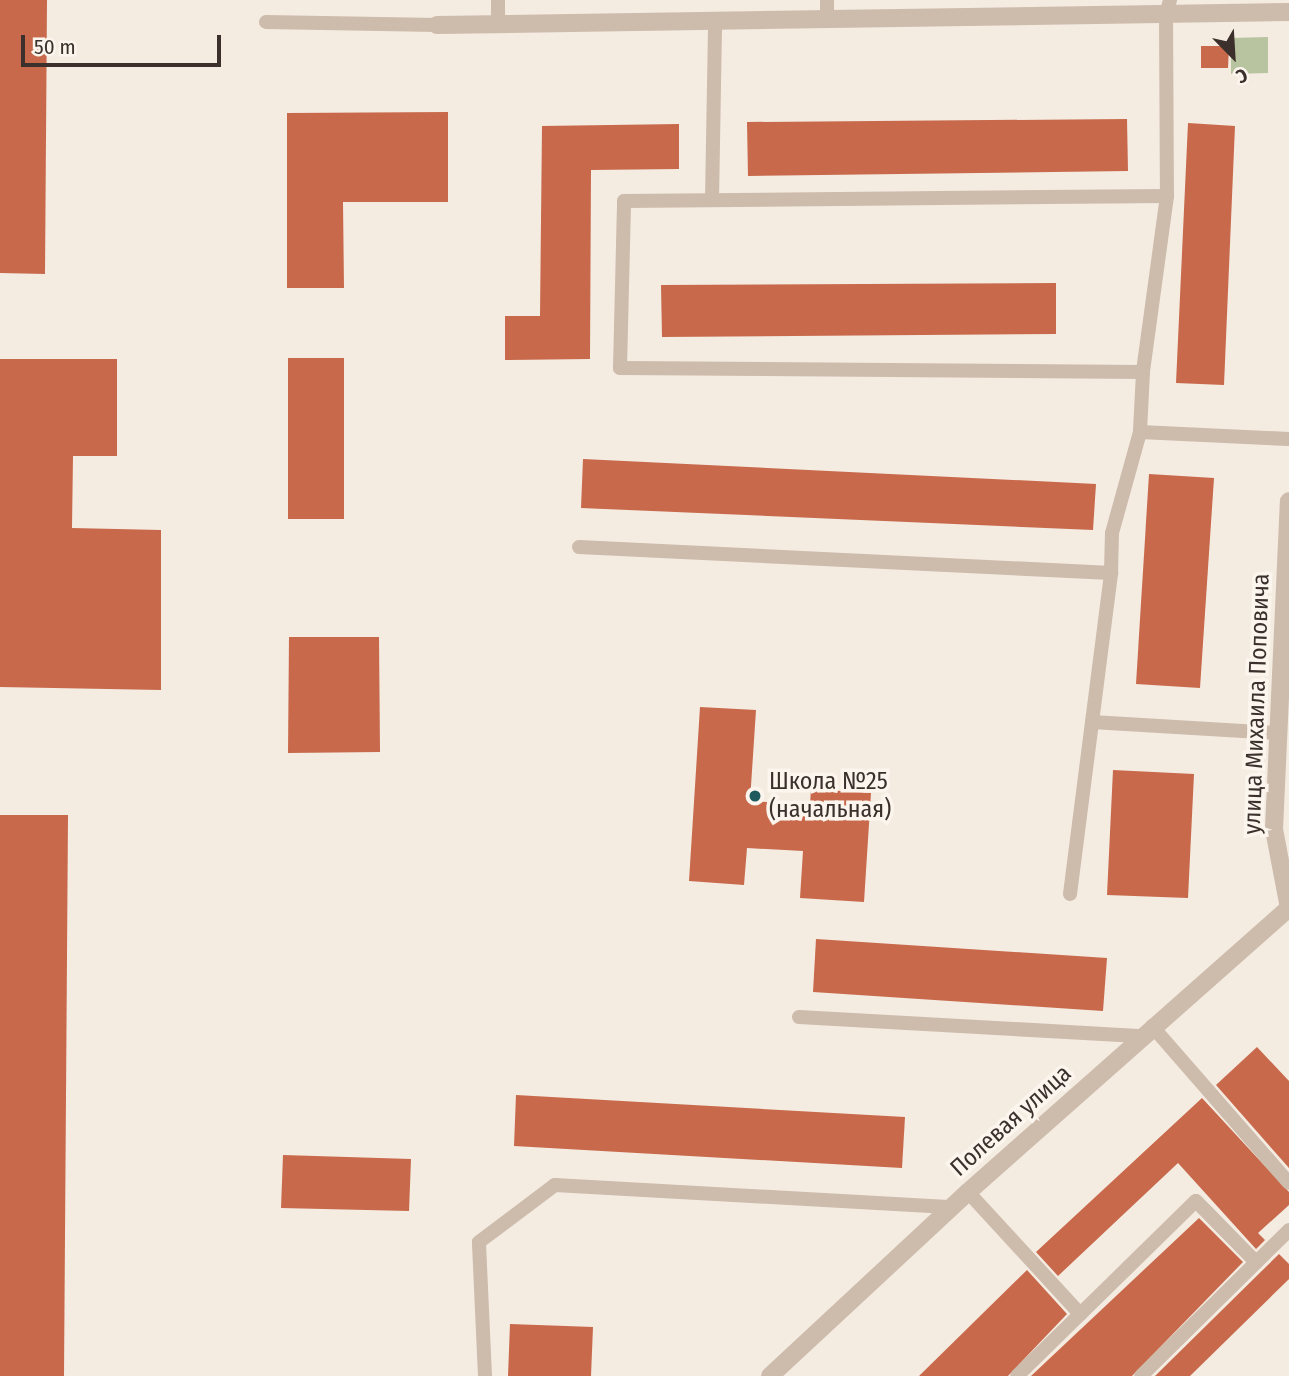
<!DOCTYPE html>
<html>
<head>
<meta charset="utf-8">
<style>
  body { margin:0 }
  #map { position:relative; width:1289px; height:1376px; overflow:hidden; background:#f4ebe1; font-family:"Fira Sans Condensed",sans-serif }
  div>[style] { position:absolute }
  .green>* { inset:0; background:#b8c4a0 }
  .building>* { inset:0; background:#c8694b }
  .lane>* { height:14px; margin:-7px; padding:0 7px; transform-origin:7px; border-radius:7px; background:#cdbbac }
  .street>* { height:18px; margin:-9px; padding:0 9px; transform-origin:9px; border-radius:9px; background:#cdbbac }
  .dots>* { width:19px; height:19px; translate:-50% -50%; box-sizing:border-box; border:4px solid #fbf5ee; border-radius:50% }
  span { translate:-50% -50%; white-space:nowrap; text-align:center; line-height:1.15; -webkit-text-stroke:7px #fbf5ee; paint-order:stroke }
  .street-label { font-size:24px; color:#3b302b }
  .poi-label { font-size:24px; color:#3b302b }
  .left { translate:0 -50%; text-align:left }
  .north { position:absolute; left:1198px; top:21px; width:70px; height:70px; -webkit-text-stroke:5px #fbf5ee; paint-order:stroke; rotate:156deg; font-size:19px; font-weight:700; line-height:28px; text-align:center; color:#3b302b }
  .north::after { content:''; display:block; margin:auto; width:24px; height:32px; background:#3b302b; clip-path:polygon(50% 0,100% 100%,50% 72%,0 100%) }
  .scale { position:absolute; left:21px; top:35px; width:200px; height:32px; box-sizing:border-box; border:4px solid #3b302b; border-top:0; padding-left:9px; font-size:21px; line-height:24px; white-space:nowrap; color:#3b302b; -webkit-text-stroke:5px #fbf5ee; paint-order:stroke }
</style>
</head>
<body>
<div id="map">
  <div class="green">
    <div style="clip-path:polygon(1268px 37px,1268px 73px,1231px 74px,1231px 38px)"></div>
  </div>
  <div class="building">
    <div style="clip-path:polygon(0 0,47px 0,45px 274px,0 273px)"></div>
    <div style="clip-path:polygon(1201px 46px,1229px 46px,1228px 68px,1201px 68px)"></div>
    <div style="clip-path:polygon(448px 112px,448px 202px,343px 202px,344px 288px,287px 288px,287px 113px)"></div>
    <div style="clip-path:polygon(1127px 119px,1128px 171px,748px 176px,747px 122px)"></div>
    <div style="clip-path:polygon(1188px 123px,1235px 126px,1224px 385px,1176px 383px)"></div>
    <div style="clip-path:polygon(679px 124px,679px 169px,591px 170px,590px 359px,505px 360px,505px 316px,540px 316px,542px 126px)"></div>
    <div style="clip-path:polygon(1056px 283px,1056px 334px,662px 337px,661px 285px)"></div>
    <div style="clip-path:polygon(288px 358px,344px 358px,344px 519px,288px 519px)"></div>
    <div style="clip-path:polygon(0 359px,117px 359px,117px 456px,73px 456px,72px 528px,161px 530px,161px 690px,0 687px)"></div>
    <div style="clip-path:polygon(583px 459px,1096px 484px,1093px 530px,581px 508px)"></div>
    <div style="clip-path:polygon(1149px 474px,1214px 478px,1200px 688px,1136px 684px)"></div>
    <div style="clip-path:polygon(289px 637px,379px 637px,380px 752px,288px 753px)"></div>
    <div style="clip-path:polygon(700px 707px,756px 710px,750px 801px,810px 805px,811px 789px,871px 793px,864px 902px,800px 898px,803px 851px,747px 848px,744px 885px,689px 881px)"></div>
    <div style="clip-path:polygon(1113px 770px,1194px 774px,1188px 898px,1107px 895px)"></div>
    <div style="clip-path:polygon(0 815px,68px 815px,64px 1376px,0 1376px)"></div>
    <div style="clip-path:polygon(816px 939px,1107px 958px,1103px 1011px,813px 992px)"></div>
    <div style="clip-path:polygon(1257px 1047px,1289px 1081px,1289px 1168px,1216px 1085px)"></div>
    <div style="clip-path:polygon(516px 1095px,905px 1117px,902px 1168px,514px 1146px)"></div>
    <div style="clip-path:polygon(1202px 1098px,1289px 1192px,1289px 1205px,1258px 1233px,1265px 1240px,1256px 1249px,1178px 1163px,1058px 1276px,1036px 1252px)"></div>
    <div style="clip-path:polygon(283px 1155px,411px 1159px,409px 1211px,281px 1208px)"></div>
    <div style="clip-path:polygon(1199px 1218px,1243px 1262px,1132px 1376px,1031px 1376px)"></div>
    <div style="clip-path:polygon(1279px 1254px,1289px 1264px,1289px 1279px,1190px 1376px,1155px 1376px)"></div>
    <div style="clip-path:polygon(1027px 1270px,1067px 1314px,1008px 1376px,919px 1376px)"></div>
    <div style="clip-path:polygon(510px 1324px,593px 1327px,591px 1376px,508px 1376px)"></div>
  </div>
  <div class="lane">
    <div style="left:498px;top:0;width:25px;rotate:90deg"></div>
    <div style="left:827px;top:0;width:18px;rotate:90deg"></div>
    <div style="left:1170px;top:0;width:16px;rotate:105deg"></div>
    <div style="left:1166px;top:15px;width:181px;rotate:89.7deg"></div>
    <div style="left:1167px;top:196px;width:178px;rotate:97.8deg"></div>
    <div style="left:1143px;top:372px;width:60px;rotate:92.9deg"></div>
    <div style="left:1140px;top:432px;width:149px;rotate:2.7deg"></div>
    <div style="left:266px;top:22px;width:171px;rotate:1deg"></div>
    <div style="left:712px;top:200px;width:180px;rotate:-89deg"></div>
    <div style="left:1143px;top:372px;width:523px;rotate:-179.56deg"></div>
    <div style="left:620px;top:368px;width:167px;rotate:-88.6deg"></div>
    <div style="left:624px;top:201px;width:543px;rotate:-0.53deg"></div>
    <div style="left:579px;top:547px;width:533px;rotate:2.8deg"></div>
    <div style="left:1092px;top:722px;width:186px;rotate:3.4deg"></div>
    <div style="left:1070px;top:894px;width:324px;rotate:-82.7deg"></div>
    <div style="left:1111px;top:573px;width:40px;rotate:-88.6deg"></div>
    <div style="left:1112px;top:533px;width:105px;rotate:-74.5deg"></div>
    <div style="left:799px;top:1017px;width:344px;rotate:3.2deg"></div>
    <div style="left:1152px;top:1026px;width:208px;rotate:48.9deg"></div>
    <div style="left:968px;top:1192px;width:166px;rotate:47.4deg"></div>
    <div style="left:485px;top:1376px;width:134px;rotate:-92.6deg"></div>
    <div style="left:479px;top:1242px;width:95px;rotate:-36.9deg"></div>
    <div style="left:555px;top:1185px;width:398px;rotate:3.2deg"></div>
    <div style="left:1017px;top:1376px;width:250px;rotate:-44.4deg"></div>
    <div style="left:1196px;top:1201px;width:86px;rotate:45.5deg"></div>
    <div style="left:1141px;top:1376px;width:208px;rotate:-44.6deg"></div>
  </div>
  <div class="street">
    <div style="left:437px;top:25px;width:852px;rotate:-0.87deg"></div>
    <div style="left:770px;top:1376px;width:270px;rotate:-42.9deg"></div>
    <div style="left:968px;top:1192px;width:429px;rotate:-41.5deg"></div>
    <div style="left:1289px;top:908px;width:80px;rotate:-100.8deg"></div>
    <div style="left:1274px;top:829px;width:328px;rotate:-87.4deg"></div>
  </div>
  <div class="dots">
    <div style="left:755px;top:796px;background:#1f5a5e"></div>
  </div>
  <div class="street-label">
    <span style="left:1257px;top:704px;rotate:-88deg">улица Михаила Поповича</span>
    <span style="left:1011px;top:1121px;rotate:-42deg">Полевая улица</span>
  </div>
  <div class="poi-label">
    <span class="left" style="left:769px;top:796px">Школа №25<br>(начальная)</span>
  </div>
  <div class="north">С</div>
  <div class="scale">50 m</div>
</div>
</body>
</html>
